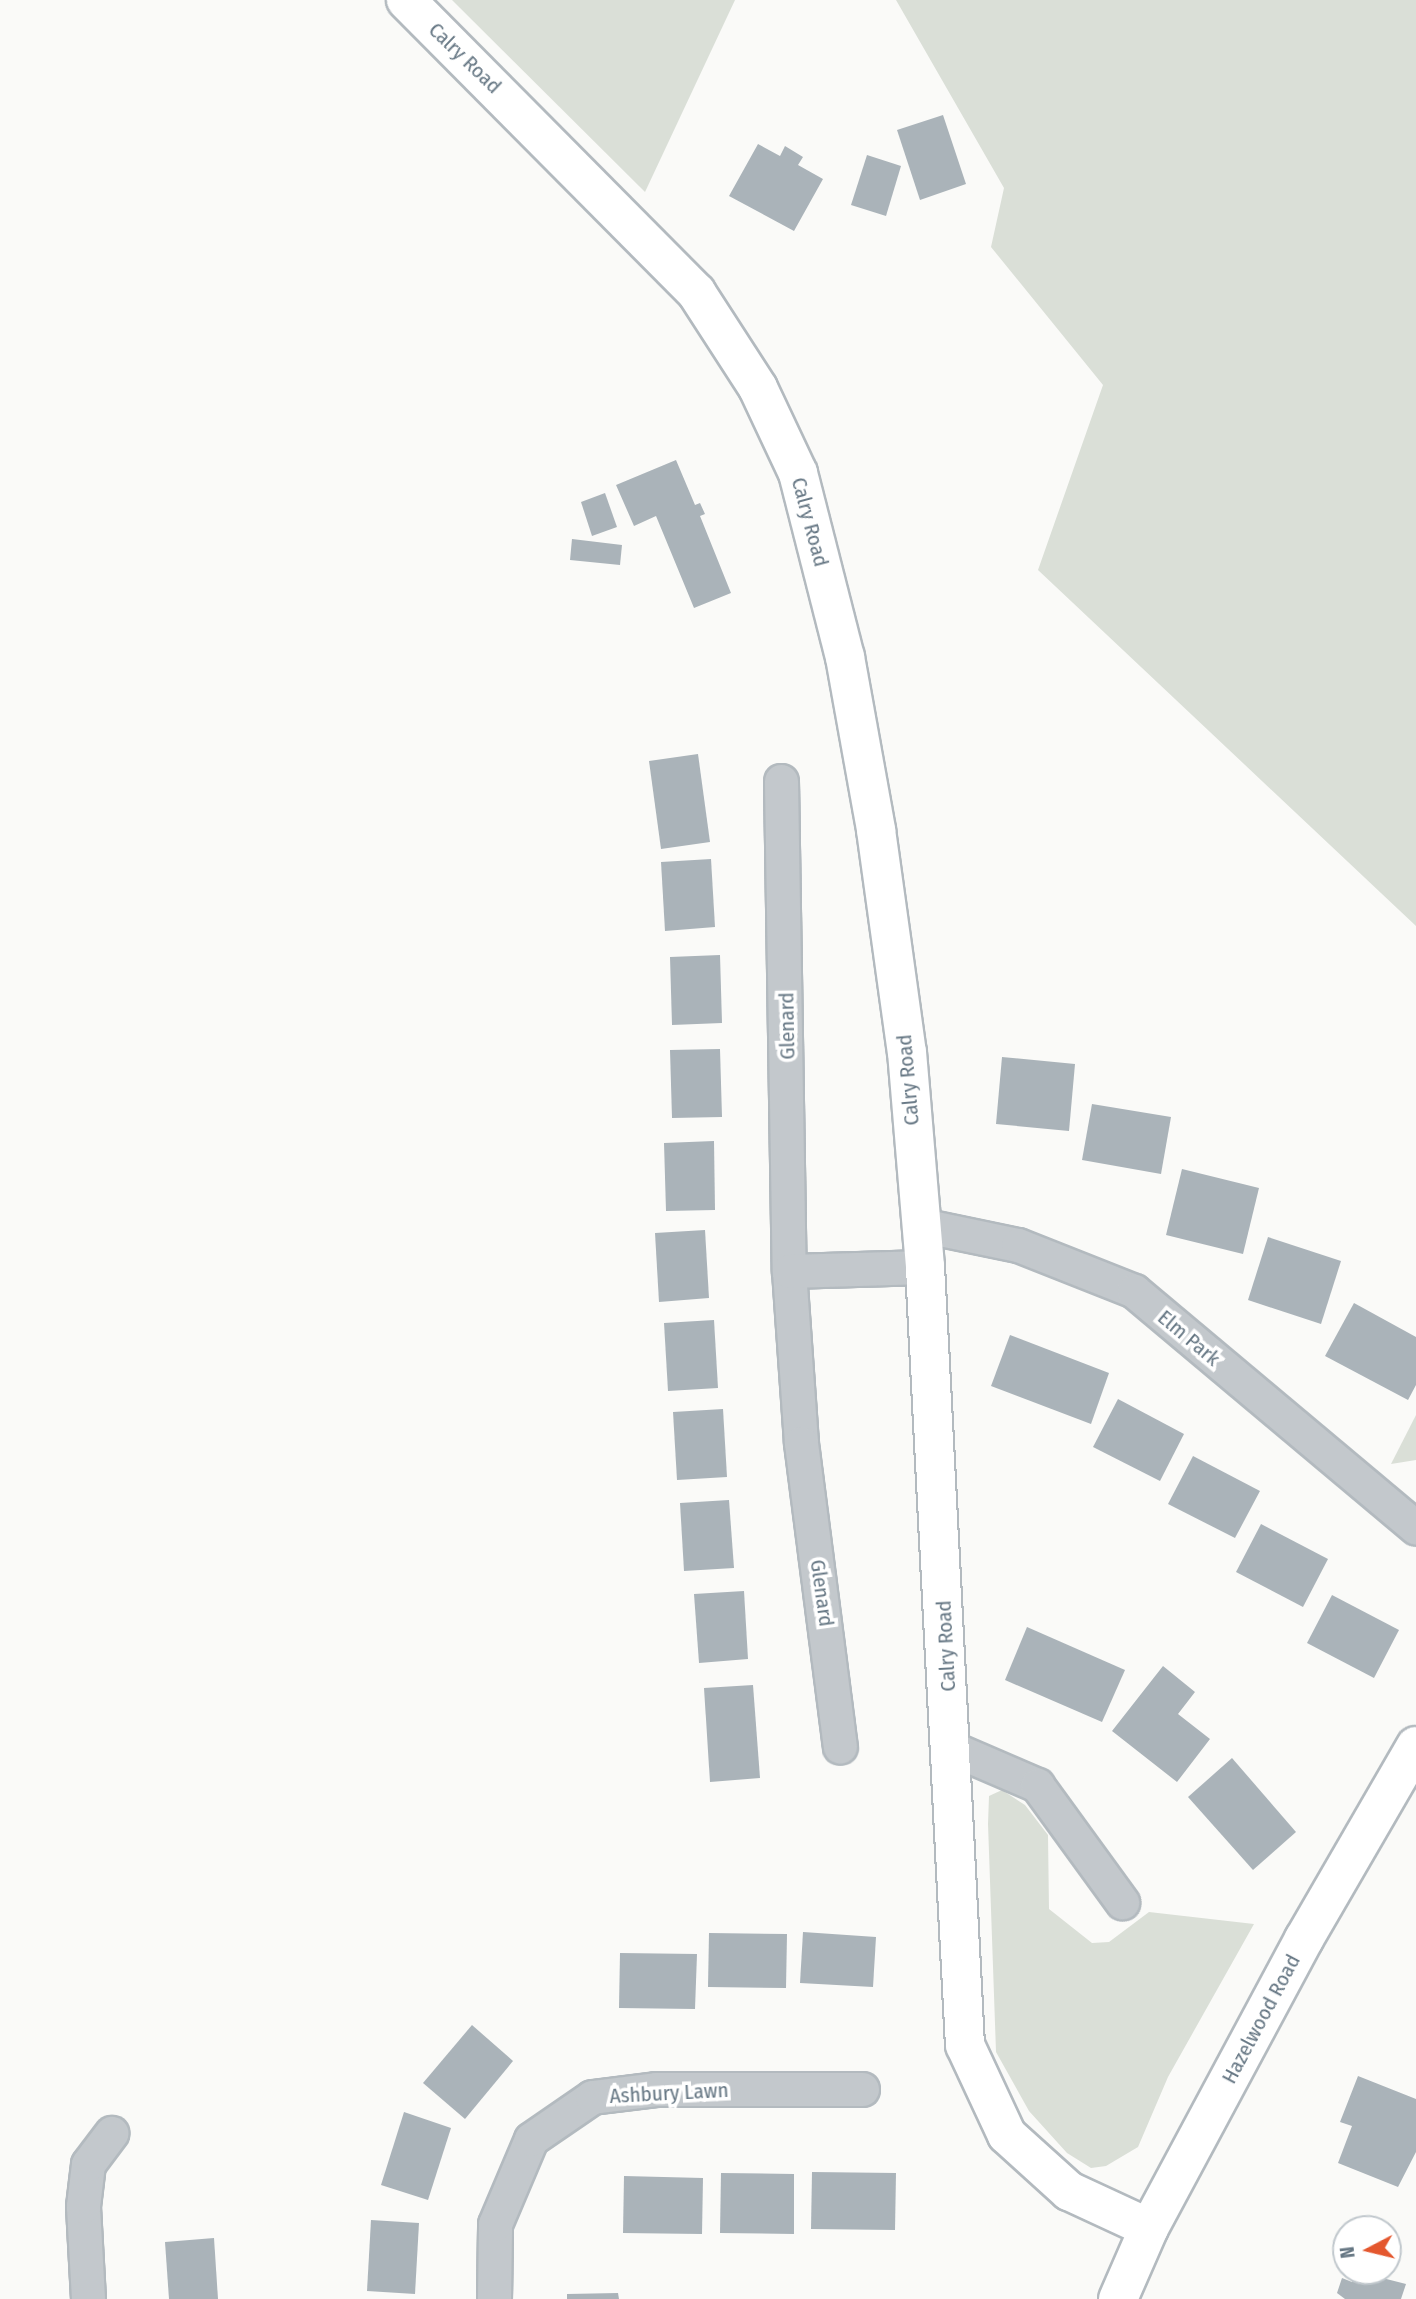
<!DOCTYPE html>
<html>
<head>
<meta charset="utf-8">
<style>
  body { margin:0 }
  #map { position:relative; width:1416px; height:2299px; overflow:hidden; background:#fafaf8; font-family:"Fira Sans Condensed",sans-serif }
  div>[style] { position:absolute }
  .green>* { inset:0; background:#dadfd7 }
  .building>* { inset:0; background:#aab3b9 }
  .roads { filter:drop-shadow(2px 0 #b3babf) drop-shadow(-2px 0 #b3babf) drop-shadow(0 2px #b3babf) drop-shadow(0 -2px #b3babf) }
  .minor>* { height:33px; margin:-16.5px; padding:0 16.5px; transform-origin:16.5px; border-radius:16.5px; background:#c3c8cc }
  .secondary>* { height:38px; margin:-19px; padding:0 19px; transform-origin:19px; border-radius:19px; background:#fff }
  span { translate:-50% -50%; white-space:nowrap; text-align:center; line-height:1.15; -webkit-text-stroke:7px #fff; paint-order:stroke }
  .street-label { font-size:21px; color:#657683 }
  .north { position:absolute; left:1332px; top:2215px; width:70px; height:70px; box-sizing:border-box; background:#fff; border:2px solid #c1c8cd; border-radius:50%; rotate:263deg; font-size:19px; font-weight:700; line-height:28px; text-align:center; color:#657683 }
  .north::after { content:''; display:block; margin:auto; width:24px; height:32px; background:#e4572e; clip-path:polygon(50% 0,100% 100%,50% 72%,0 100%) }
</style>
</head>
<body>
<div id="map">
  <div class="green">
    <div style="clip-path:polygon(452px 0,735px 0,645px 192px)"></div>
    <div style="clip-path:polygon(896px 0,1416px 0,1416px 926px,1038px 570px,1103px 385px,991px 247px,1004px 188px)"></div>
    <div style="clip-path:polygon(1416px 1415px,1416px 1460px,1391px 1464px)"></div>
    <div style="clip-path:polygon(1002px 1790px,1025px 1805px,1048px 1835px,1049px 1909px,1092px 1943px,1109px 1942px,1149px 1912px,1254px 1924px,1168px 2077px,1138px 2147px,1106px 2166px,1091px 2168px,1067px 2153px,1029px 2111px,996px 2052px,988px 1824px,989px 1796px)"></div>
  </div>
  <div class="building">
    <div style="clip-path:polygon(943px 115px,966px 184px,920px 200px,897px 130px)"></div>
    <div style="clip-path:polygon(758px 144px,780px 156px,785px 146px,803px 157px,798px 165px,823px 179px,794px 231px,729px 196px)"></div>
    <div style="clip-path:polygon(867px 155px,901px 166px,886px 216px,851px 205px)"></div>
    <div style="clip-path:polygon(676px 460px,695px 505px,700px 503px,705px 514px,700px 516px,731px 593px,694px 608px,656px 516px,634px 526px,616px 485px)"></div>
    <div style="clip-path:polygon(605px 493px,617px 527px,592px 536px,581px 502px)"></div>
    <div style="clip-path:polygon(572px 539px,622px 545px,620px 565px,570px 560px)"></div>
    <div style="clip-path:polygon(698px 754px,710px 842px,661px 849px,649px 761px)"></div>
    <div style="clip-path:polygon(711px 859px,715px 927px,665px 931px,661px 862px)"></div>
    <div style="clip-path:polygon(720px 955px,722px 1023px,672px 1025px,670px 957px)"></div>
    <div style="clip-path:polygon(720px 1049px,722px 1117px,672px 1118px,670px 1050px)"></div>
    <div style="clip-path:polygon(1002px 1057px,1075px 1064px,1069px 1131px,996px 1124px)"></div>
    <div style="clip-path:polygon(1092px 1104px,1171px 1117px,1161px 1174px,1082px 1160px)"></div>
    <div style="clip-path:polygon(714px 1141px,715px 1210px,666px 1211px,664px 1143px)"></div>
    <div style="clip-path:polygon(1182px 1169px,1259px 1188px,1243px 1254px,1166px 1235px)"></div>
    <div style="clip-path:polygon(705px 1230px,709px 1298px,659px 1302px,655px 1233px)"></div>
    <div style="clip-path:polygon(1268px 1237px,1341px 1261px,1321px 1324px,1248px 1300px)"></div>
    <div style="clip-path:polygon(1354px 1303px,1416px 1337px,1416px 1385px,1408px 1400px,1325px 1356px)"></div>
    <div style="clip-path:polygon(714px 1320px,718px 1388px,668px 1391px,664px 1323px)"></div>
    <div style="clip-path:polygon(1010px 1335px,1109px 1373px,1091px 1424px,991px 1386px)"></div>
    <div style="clip-path:polygon(1118px 1399px,1184px 1434px,1160px 1481px,1093px 1447px)"></div>
    <div style="clip-path:polygon(723px 1409px,727px 1477px,677px 1480px,673px 1412px)"></div>
    <div style="clip-path:polygon(1193px 1456px,1260px 1491px,1235px 1538px,1168px 1504px)"></div>
    <div style="clip-path:polygon(729px 1500px,734px 1568px,684px 1571px,680px 1503px)"></div>
    <div style="clip-path:polygon(1261px 1524px,1328px 1559px,1303px 1607px,1236px 1572px)"></div>
    <div style="clip-path:polygon(744px 1591px,748px 1659px,699px 1663px,694px 1594px)"></div>
    <div style="clip-path:polygon(1332px 1595px,1399px 1630px,1374px 1678px,1307px 1643px)"></div>
    <div style="clip-path:polygon(1027px 1627px,1125px 1670px,1102px 1722px,1005px 1680px)"></div>
    <div style="clip-path:polygon(1163px 1666px,1195px 1692px,1178px 1714px,1210px 1739px,1177px 1782px,1112px 1731px)"></div>
    <div style="clip-path:polygon(753px 1685px,760px 1778px,710px 1782px,704px 1688px)"></div>
    <div style="clip-path:polygon(1232px 1758px,1296px 1832px,1253px 1870px,1188px 1797px)"></div>
    <div style="clip-path:polygon(803px 1932px,876px 1937px,873px 1987px,800px 1983px)"></div>
    <div style="clip-path:polygon(709px 1933px,787px 1934px,786px 1988px,708px 1987px)"></div>
    <div style="clip-path:polygon(620px 1953px,697px 1954px,695px 2009px,619px 2008px)"></div>
    <div style="clip-path:polygon(472px 2025px,513px 2061px,465px 2119px,423px 2083px)"></div>
    <div style="clip-path:polygon(1358px 2076px,1416px 2099px,1416px 2152px,1398px 2187px,1338px 2163px,1352px 2126px,1340px 2122px)"></div>
    <div style="clip-path:polygon(404px 2112px,451px 2128px,428px 2200px,381px 2185px)"></div>
    <div style="clip-path:polygon(812px 2172px,896px 2173px,895px 2230px,811px 2229px)"></div>
    <div style="clip-path:polygon(721px 2173px,794px 2174px,794px 2234px,720px 2233px)"></div>
    <div style="clip-path:polygon(624px 2176px,703px 2178px,702px 2234px,623px 2233px)"></div>
    <div style="clip-path:polygon(371px 2220px,419px 2223px,415px 2294px,367px 2291px)"></div>
    <div style="clip-path:polygon(214px 2238px,218px 2299px,169px 2299px,165px 2242px)"></div>
    <div style="clip-path:polygon(1355px 2271px,1406px 2284px,1401px 2299px,1345px 2299px,1337px 2293px,1342px 2278px,1352px 2282px)"></div>
    <div style="clip-path:polygon(618px 2293px,619px 2299px,567px 2299px,567px 2294px)"></div>
  </div>
  <div class="roads">
    <div class="minor">
      <div style="left:781px;top:781px;width:490px;rotate:89.1deg"></div>
      <div style="left:789px;top:1271px;width:172px;rotate:86deg"></div>
      <div style="left:801px;top:1443px;width:306px;rotate:82.7deg"></div>
      <div style="left:921px;top:1225px;width:99px;rotate:11.7deg"></div>
      <div style="left:1018px;top:1245px;width:125px;rotate:21.6deg"></div>
      <div style="left:1134px;top:1291px;width:368px;rotate:40deg"></div>
      <div style="left:789px;top:1271px;width:136px;rotate:-1.7deg"></div>
      <div style="left:951px;top:1748px;width:94px;rotate:23.3deg"></div>
      <div style="left:1037px;top:1785px;width:145px;rotate:54deg"></div>
      <div style="left:88px;top:2299px;width:93px;rotate:-93.1deg"></div>
      <div style="left:83px;top:2206px;width:42px;rotate:-83.2deg"></div>
      <div style="left:88px;top:2164px;width:39px;rotate:-53deg"></div>
      <div style="left:494px;top:2299px;width:75px;rotate:-89.2deg"></div>
      <div style="left:495px;top:2224px;width:92px;rotate:-67deg"></div>
      <div style="left:531px;top:2139px;width:74px;rotate:-34.5deg"></div>
      <div style="left:592px;top:2097px;width:64px;rotate:-7.1deg"></div>
      <div style="left:656px;top:2089px;width:206px"></div>
    </div>
    <div class="secondary">
      <div style="left:406px;top:0;width:412px;rotate:45.2deg"></div>
      <div style="left:696px;top:292px;width:114px;rotate:57.1deg"></div>
      <div style="left:758px;top:388px;width:94px;rotate:64.8deg"></div>
      <div style="left:798px;top:473px;width:190px;rotate:75.7deg"></div>
      <div style="left:845px;top:657px;width:176px;rotate:79.8deg"></div>
      <div style="left:876px;top:830px;width:224px;rotate:82.1deg"></div>
      <div style="left:907px;top:1052px;width:216px;rotate:85.2deg"></div>
      <div style="left:925px;top:1267px;width:779px;rotate:87.06deg"></div>
      <div style="left:965px;top:2045px;width:99px;rotate:65deg"></div>
      <div style="left:1007px;top:2135px;width:84px;rotate:42.1deg"></div>
      <div style="left:1069px;top:2191px;width:88px;rotate:24.8deg"></div>
      <div style="left:1118px;top:2299px;width:77px;rotate:-66.4deg"></div>
      <div style="left:1149px;top:2228px;width:328px;rotate:-61.8deg"></div>
      <div style="left:1304px;top:1939px;width:223px;rotate:-59.9deg"></div>
    </div>
  </div>
  <div class="street-label">
    <span style="left:465px;top:58px;rotate:44deg">Calry Road</span>
    <span style="left:810px;top:522px;rotate:75deg">Calry Road</span>
    <span style="left:787px;top:1026px;rotate:-91deg">Glenard</span>
    <span style="left:908px;top:1080px;rotate:-95deg">Calry Road</span>
    <span style="left:1189px;top:1338px;rotate:40deg">Elm Park</span>
    <span style="left:822px;top:1593px;rotate:82deg">Glenard</span>
    <span style="left:946px;top:1646px;rotate:-93deg">Calry Road</span>
    <span style="left:1261px;top:2019px;rotate:-62deg">Hazelwood Road</span>
    <span style="left:669px;top:2093px;rotate:-3deg">Ashbury Lawn</span>
  </div>
  <div class="north">N</div>
</div>
</body>
</html>
